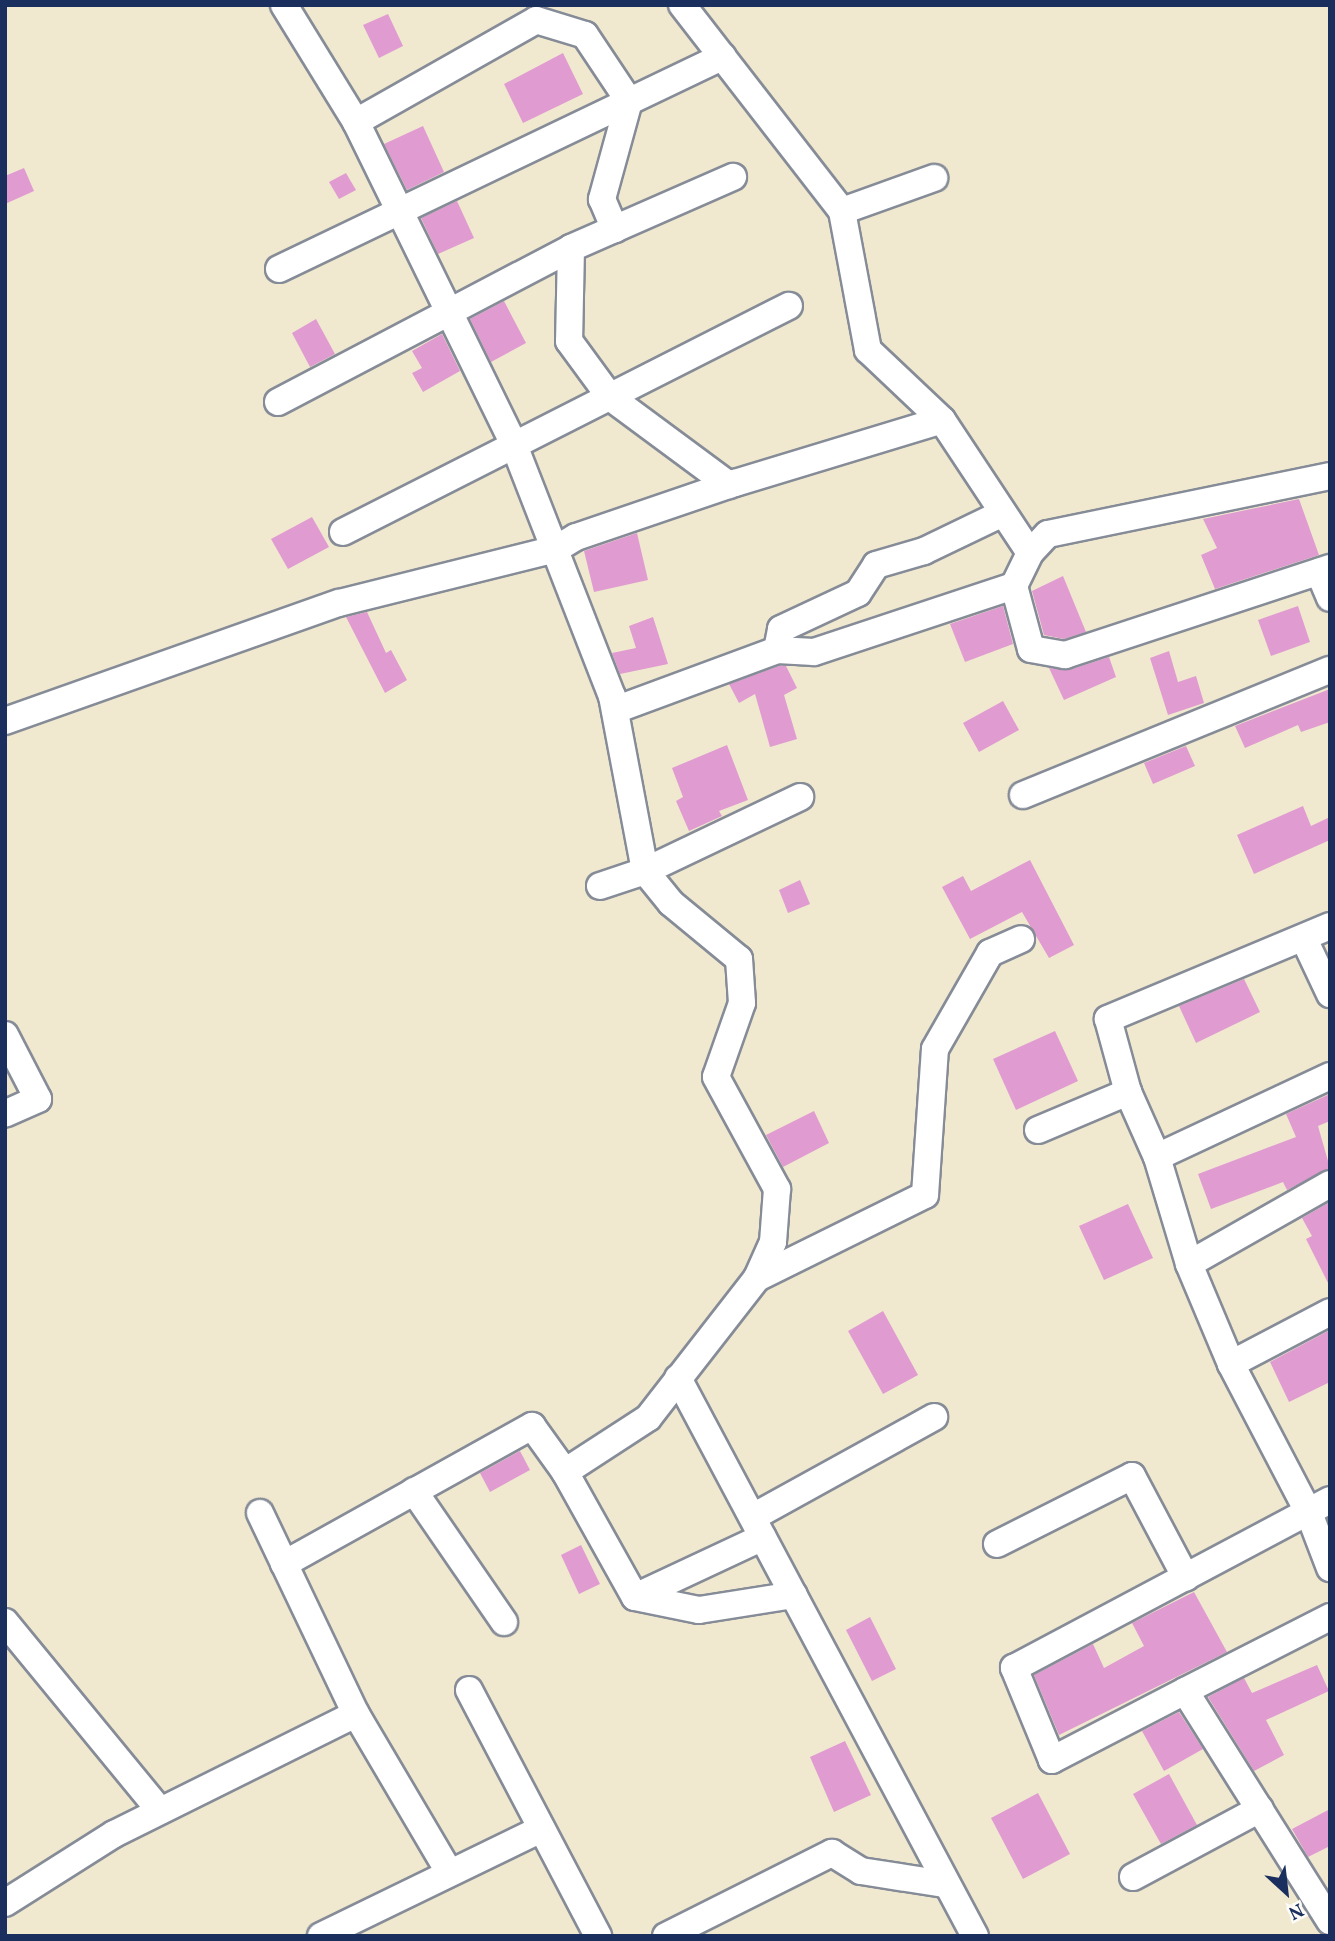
<!DOCTYPE html>
<html>
<head>
<meta charset="utf-8">
<style>
  body { margin:0 }
  #map { position:relative; width:1335px; height:1941px; overflow:hidden; background:#f0e9d0; font-family:Vollkorn,serif }
  div>[style] { position:absolute }
  .building>* { inset:0; background:#e09bd1 }
  .roads { filter:drop-shadow(2px 0 #868c97) drop-shadow(-2px 0 #868c97) drop-shadow(0 2px #868c97) drop-shadow(0 -2px #868c97) }
  .minor>* { height:26px; margin:-13px; padding:0 13px; transform-origin:13px; border-radius:13px; background:#fff }
  span { translate:-50% -50%; white-space:nowrap; text-align:center; line-height:1.15; -webkit-text-stroke:5px #fdfcf7; paint-order:stroke }
  .frame { position:absolute; inset:0; border:7px solid #1b2f5e; pointer-events:none }
  .north { position:absolute; left:1251px; top:1857px; width:70px; height:70px; -webkit-text-stroke:5px #fdfcf7; paint-order:stroke; rotate:153deg; font-size:19px; font-weight:700; line-height:28px; text-align:center; color:#1b2f5e }
  .north::after { content:''; display:block; margin:auto; width:24px; height:32px; background:#1b2f5e; clip-path:polygon(50% 0,100% 100%,50% 72%,0 100%) }
</style>
</head>
<body>
<div id="map">
  <div class="building">
    <div style="clip-path:polygon(388px 14px,403px 46px,379px 58px,363px 25px)"></div>
    <div style="clip-path:polygon(563px 53px,583px 94px,523px 123px,504px 84px)"></div>
    <div style="clip-path:polygon(423px 126px,444px 172px,407px 190px,384px 144px)"></div>
    <div style="clip-path:polygon(24px 168px,34px 191px,5px 204px,5px 176px)"></div>
    <div style="clip-path:polygon(346px 173px,356px 190px,339px 199px,329px 182px)"></div>
    <div style="clip-path:polygon(457px 201px,474px 238px,438px 254px,421px 218px)"></div>
    <div style="clip-path:polygon(504px 301px,526px 343px,491px 362px,470px 319px)"></div>
    <div style="clip-path:polygon(316px 319px,335px 354px,310px 367px,292px 333px)"></div>
    <div style="clip-path:polygon(442px 334px,460px 371px,423px 392px,412px 373px,422px 368px,412px 351px)"></div>
    <div style="clip-path:polygon(1299px 499px,1319px 555px,1215px 589px,1201px 555px,1217px 548px,1203px 519px)"></div>
    <div style="clip-path:polygon(312px 517px,329px 547px,288px 569px,271px 539px)"></div>
    <div style="clip-path:polygon(637px 533px,648px 580px,594px 592px,584px 551px)"></div>
    <div style="clip-path:polygon(1063px 576px,1086px 632px,1064px 639px,1044px 635px,1032px 591px)"></div>
    <div style="clip-path:polygon(1003px 606px,1013px 644px,965px 662px,950px 624px)"></div>
    <div style="clip-path:polygon(1298px 606px,1310px 642px,1271px 656px,1258px 620px)"></div>
    <div style="clip-path:polygon(367px 612px,386px 653px,391px 650px,407px 680px,385px 693px,346px 617px)"></div>
    <div style="clip-path:polygon(653px 617px,668px 664px,620px 674px,612px 653px,636px 648px,629px 626px)"></div>
    <div style="clip-path:polygon(1169px 651px,1178px 682px,1196px 676px,1204px 703px,1168px 715px,1150px 658px)"></div>
    <div style="clip-path:polygon(1109px 657px,1116px 677px,1064px 700px,1049px 668px,1069px 670px)"></div>
    <div style="clip-path:polygon(779px 666px,786px 666px,797px 688px,784px 695px,797px 739px,770px 747px,755px 694px,739px 703px,729px 684px)"></div>
    <div style="clip-path:polygon(1330px 689px,1330px 722px,1301px 732px,1298px 725px,1245px 748px,1235px 726px)"></div>
    <div style="clip-path:polygon(1003px 701px,1019px 730px,979px 752px,963px 723px)"></div>
    <div style="clip-path:polygon(727px 745px,748px 800px,719px 811px,722px 816px,689px 831px,676px 801px,683px 797px,672px 768px)"></div>
    <div style="clip-path:polygon(1186px 746px,1195px 766px,1153px 784px,1144px 763px)"></div>
    <div style="clip-path:polygon(1303px 806px,1311px 826px,1330px 817px,1330px 840px,1254px 874px,1237px 835px)"></div>
    <div style="clip-path:polygon(1030px 860px,1074px 945px,1049px 958px,1022px 912px,970px 939px,942px 887px,963px 876px,971px 891px)"></div>
    <div style="clip-path:polygon(800px 880px,810px 904px,788px 913px,779px 890px)"></div>
    <div style="clip-path:polygon(1244px 979px,1260px 1012px,1196px 1043px,1179px 1006px)"></div>
    <div style="clip-path:polygon(1055px 1031px,1078px 1081px,1016px 1110px,993px 1059px)"></div>
    <div style="clip-path:polygon(1330px 1094px,1330px 1121px,1318px 1126px,1330px 1168px,1287px 1190px,1283px 1182px,1211px 1209px,1198px 1174px,1296px 1137px,1286px 1114px)"></div>
    <div style="clip-path:polygon(814px 1111px,829px 1143px,783px 1167px,766px 1135px)"></div>
    <div style="clip-path:polygon(1330px 1202px,1330px 1287px,1306px 1239px,1312px 1236px,1302px 1218px)"></div>
    <div style="clip-path:polygon(1128px 1204px,1153px 1258px,1104px 1280px,1079px 1226px)"></div>
    <div style="clip-path:polygon(883px 1311px,918px 1375px,883px 1394px,848px 1331px)"></div>
    <div style="clip-path:polygon(1330px 1330px,1330px 1382px,1289px 1402px,1270px 1362px)"></div>
    <div style="clip-path:polygon(520px 1451px,530px 1470px,490px 1492px,480px 1473px)"></div>
    <div style="clip-path:polygon(581px 1545px,600px 1584px,579px 1594px,561px 1555px)"></div>
    <div style="clip-path:polygon(1194px 1592px,1227px 1652px,1059px 1735px,1034px 1675px,1093px 1644px,1104px 1668px,1144px 1646px,1132px 1623px)"></div>
    <div style="clip-path:polygon(870px 1617px,896px 1669px,872px 1681px,846px 1630px)"></div>
    <div style="clip-path:polygon(1317px 1665px,1329px 1691px,1266px 1720px,1284px 1755px,1254px 1771px,1208px 1697px,1244px 1678px,1252px 1693px)"></div>
    <div style="clip-path:polygon(1179px 1712px,1203px 1749px,1164px 1771px,1142px 1731px)"></div>
    <div style="clip-path:polygon(845px 1741px,871px 1795px,834px 1812px,810px 1757px)"></div>
    <div style="clip-path:polygon(1169px 1774px,1197px 1825px,1161px 1844px,1133px 1794px)"></div>
    <div style="clip-path:polygon(1038px 1793px,1070px 1854px,1023px 1879px,991px 1818px)"></div>
    <div style="clip-path:polygon(1330px 1809px,1330px 1846px,1308px 1857px,1292px 1829px)"></div>
  </div>
  <div class="roads">
    <div class="minor">
      <div style="left:284px;top:5px;width:137px;rotate:58.4deg"></div>
      <div style="left:356px;top:122px;width:360px;rotate:63.9deg"></div>
      <div style="left:514px;top:445px;width:269px;rotate:68.7deg"></div>
      <div style="left:612px;top:696px;width:178px;rotate:79.3deg"></div>
      <div style="left:645px;top:871px;width:41px;rotate:50.9deg"></div>
      <div style="left:671px;top:903px;width:88px;rotate:39.5deg"></div>
      <div style="left:739px;top:959px;width:44px;rotate:86.1deg"></div>
      <div style="left:742px;top:1003px;width:78px;rotate:109.4deg"></div>
      <div style="left:716px;top:1077px;width:128px;rotate:61.4deg"></div>
      <div style="left:777px;top:1189px;width:53px;rotate:94.3deg"></div>
      <div style="left:773px;top:1242px;width:39px;rotate:114deg"></div>
      <div style="left:757px;top:1278px;width:177px;rotate:127.9deg"></div>
      <div style="left:648px;top:1418px;width:99px;rotate:147deg"></div>
      <div style="left:356px;top:122px;width:207px;rotate:-29.5deg"></div>
      <div style="left:536px;top:20px;width:51px;rotate:17deg"></div>
      <div style="left:585px;top:35px;width:79px;rotate:56.3deg"></div>
      <div style="left:629px;top:101px;width:102px;rotate:105.4deg"></div>
      <div style="left:602px;top:199px;width:33px;rotate:67deg"></div>
      <div style="left:842px;top:211px;width:98px;rotate:-19.7deg"></div>
      <div style="left:571px;top:248px;width:93px;rotate:91.2deg"></div>
      <div style="left:569px;top:341px;width:69px;rotate:53.8deg"></div>
      <div style="left:610px;top:397px;width:148px;rotate:36.5deg"></div>
      <div style="left:279px;top:269px;width:492px;rotate:-25.6deg"></div>
      <div style="left:278px;top:402px;width:331px;rotate:-27.7deg"></div>
      <div style="left:571px;top:248px;width:177px;rotate:-23.7deg"></div>
      <div style="left:942px;top:420px;width:159px;rotate:56.5deg"></div>
      <div style="left:1030px;top:553px;width:37px;rotate:116deg"></div>
      <div style="left:1014px;top:586px;width:65px;rotate:74.9deg"></div>
      <div style="left:1031px;top:649px;width:35px;rotate:10deg"></div>
      <div style="left:1065px;top:655px;width:279px;rotate:-18.2deg"></div>
      <div style="left:343px;top:532px;width:500px;rotate:-26.9deg"></div>
      <div style="left:1030px;top:553px;width:26px;rotate:-47deg"></div>
      <div style="left:1048px;top:534px;width:288px;rotate:-11.6deg"></div>
      <div style="left:1319px;top:572px;width:28px;rotate:67deg"></div>
      <div style="left:777px;top:650px;width:21px;rotate:-79deg"></div>
      <div style="left:781px;top:629px;width:85px;rotate:-25.1deg"></div>
      <div style="left:858px;top:593px;width:33px;rotate:-57deg"></div>
      <div style="left:876px;top:565px;width:50px;rotate:-16.3deg"></div>
      <div style="left:924px;top:551px;width:85px;rotate:-25.7deg"></div>
      <div style="left:615px;top:710px;width:173px;rotate:-20.3deg"></div>
      <div style="left:777px;top:650px;width:37px;rotate:3deg"></div>
      <div style="left:814px;top:652px;width:211px;rotate:-18.3deg"></div>
      <div style="left:5px;top:721px;width:354px;rotate:-19.5deg"></div>
      <div style="left:339px;top:603px;width:224px;rotate:-14deg"></div>
      <div style="left:556px;top:549px;width:23px;rotate:-31deg"></div>
      <div style="left:576px;top:537px;width:168px;rotate:-18.8deg"></div>
      <div style="left:735px;top:483px;width:216px;rotate:-16.9deg"></div>
      <div style="left:942px;top:420px;width:102px;rotate:-136.6deg"></div>
      <div style="left:868px;top:350px;width:141px;rotate:-100.6deg"></div>
      <div style="left:842px;top:211px;width:261px;rotate:-127.8deg"></div>
      <div style="left:1023px;top:795px;width:331px;rotate:-22.2deg"></div>
      <div style="left:600px;top:886px;width:47px;rotate:-18.4deg"></div>
      <div style="left:645px;top:871px;width:172px;rotate:-25.5deg"></div>
      <div style="left:1330px;top:926px;width:241px;rotate:157.3deg"></div>
      <div style="left:1108px;top:1019px;width:76px;rotate:74.7deg"></div>
      <div style="left:1128px;top:1092px;width:71px;rotate:66deg"></div>
      <div style="left:1157px;top:1157px;width:112px;rotate:73.3deg"></div>
      <div style="left:1189px;top:1264px;width:108px;rotate:67.2deg"></div>
      <div style="left:1231px;top:1364px;width:168px;rotate:62.4deg"></div>
      <div style="left:1309px;top:1513px;width:59px;rotate:69.1deg"></div>
      <div style="left:1304px;top:939px;width:61px;rotate:64.7deg"></div>
      <div style="left:5px;top:1035px;width:72px;rotate:62.7deg"></div>
      <div style="left:38px;top:1099px;width:36px;rotate:156deg"></div>
      <div style="left:1038px;top:1130px;width:98px;rotate:-22.9deg"></div>
      <div style="left:1157px;top:1157px;width:191px;rotate:-25.1deg"></div>
      <div style="left:1189px;top:1264px;width:162px;rotate:-29.6deg"></div>
      <div style="left:757px;top:1278px;width:187px;rotate:-26.3deg"></div>
      <div style="left:925px;top:1195px;width:146px;rotate:-86.1deg"></div>
      <div style="left:935px;top:1049px;width:111px;rotate:-60.2deg"></div>
      <div style="left:990px;top:953px;width:34px;rotate:-24deg"></div>
      <div style="left:1231px;top:1364px;width:112px;rotate:-27.7deg"></div>
      <div style="left:678px;top:1378px;width:632px;rotate:61.98deg"></div>
      <div style="left:414px;top:1491px;width:159px;rotate:55.5deg"></div>
      <div style="left:260px;top:1513px;width:223px;rotate:64.5deg"></div>
      <div style="left:356px;top:1714px;width:183px;rotate:59.5deg"></div>
      <div style="left:753px;top:1517px;width:207px;rotate:-28.9deg"></div>
      <div style="left:997px;top:1544px;width:151px;rotate:-26.7deg"></div>
      <div style="left:1132px;top:1476px;width:115px;rotate:62.1deg"></div>
      <div style="left:284px;top:1564px;width:284px;rotate:-29.1deg"></div>
      <div style="left:532px;top:1426px;width:57px;rotate:54.3deg"></div>
      <div style="left:565px;top:1472px;width:143px;rotate:60.8deg"></div>
      <div style="left:635px;top:1597px;width:65px;rotate:11.5deg"></div>
      <div style="left:699px;top:1610px;width:96px;rotate:-9deg"></div>
      <div style="left:635px;top:1597px;width:141px;rotate:-25.1deg"></div>
      <div style="left:1330px;top:1617px;width:163px;rotate:153deg"></div>
      <div style="left:1185px;top:1691px;width:272px;rotate:57.8deg"></div>
      <div style="left:5px;top:1622px;width:244px;rotate:50.6deg"></div>
      <div style="left:469px;top:1690px;width:278px;rotate:62.3deg"></div>
      <div style="left:1185px;top:1691px;width:150px;rotate:152.6deg"></div>
      <div style="left:1052px;top:1760px;width:100px;rotate:-112.4deg"></div>
      <div style="left:1014px;top:1668px;width:358px;rotate:-28deg"></div>
      <div style="left:1133px;top:1877px;width:144px;rotate:-28.2deg"></div>
      <div style="left:5px;top:1903px;width:129px;rotate:-32.3deg"></div>
      <div style="left:114px;top:1834px;width:270px;rotate:-26.4deg"></div>
      <div style="left:321px;top:1936px;width:245px;rotate:-25.9deg"></div>
      <div style="left:666px;top:1936px;width:186px;rotate:-26.6deg"></div>
      <div style="left:832px;top:1853px;width:34px;rotate:32deg"></div>
      <div style="left:861px;top:1871px;width:84px;rotate:8.9deg"></div>
    </div>
  </div>
  <div class="frame"></div>
  <div class="north">N</div>
</div>
</body>
</html>
